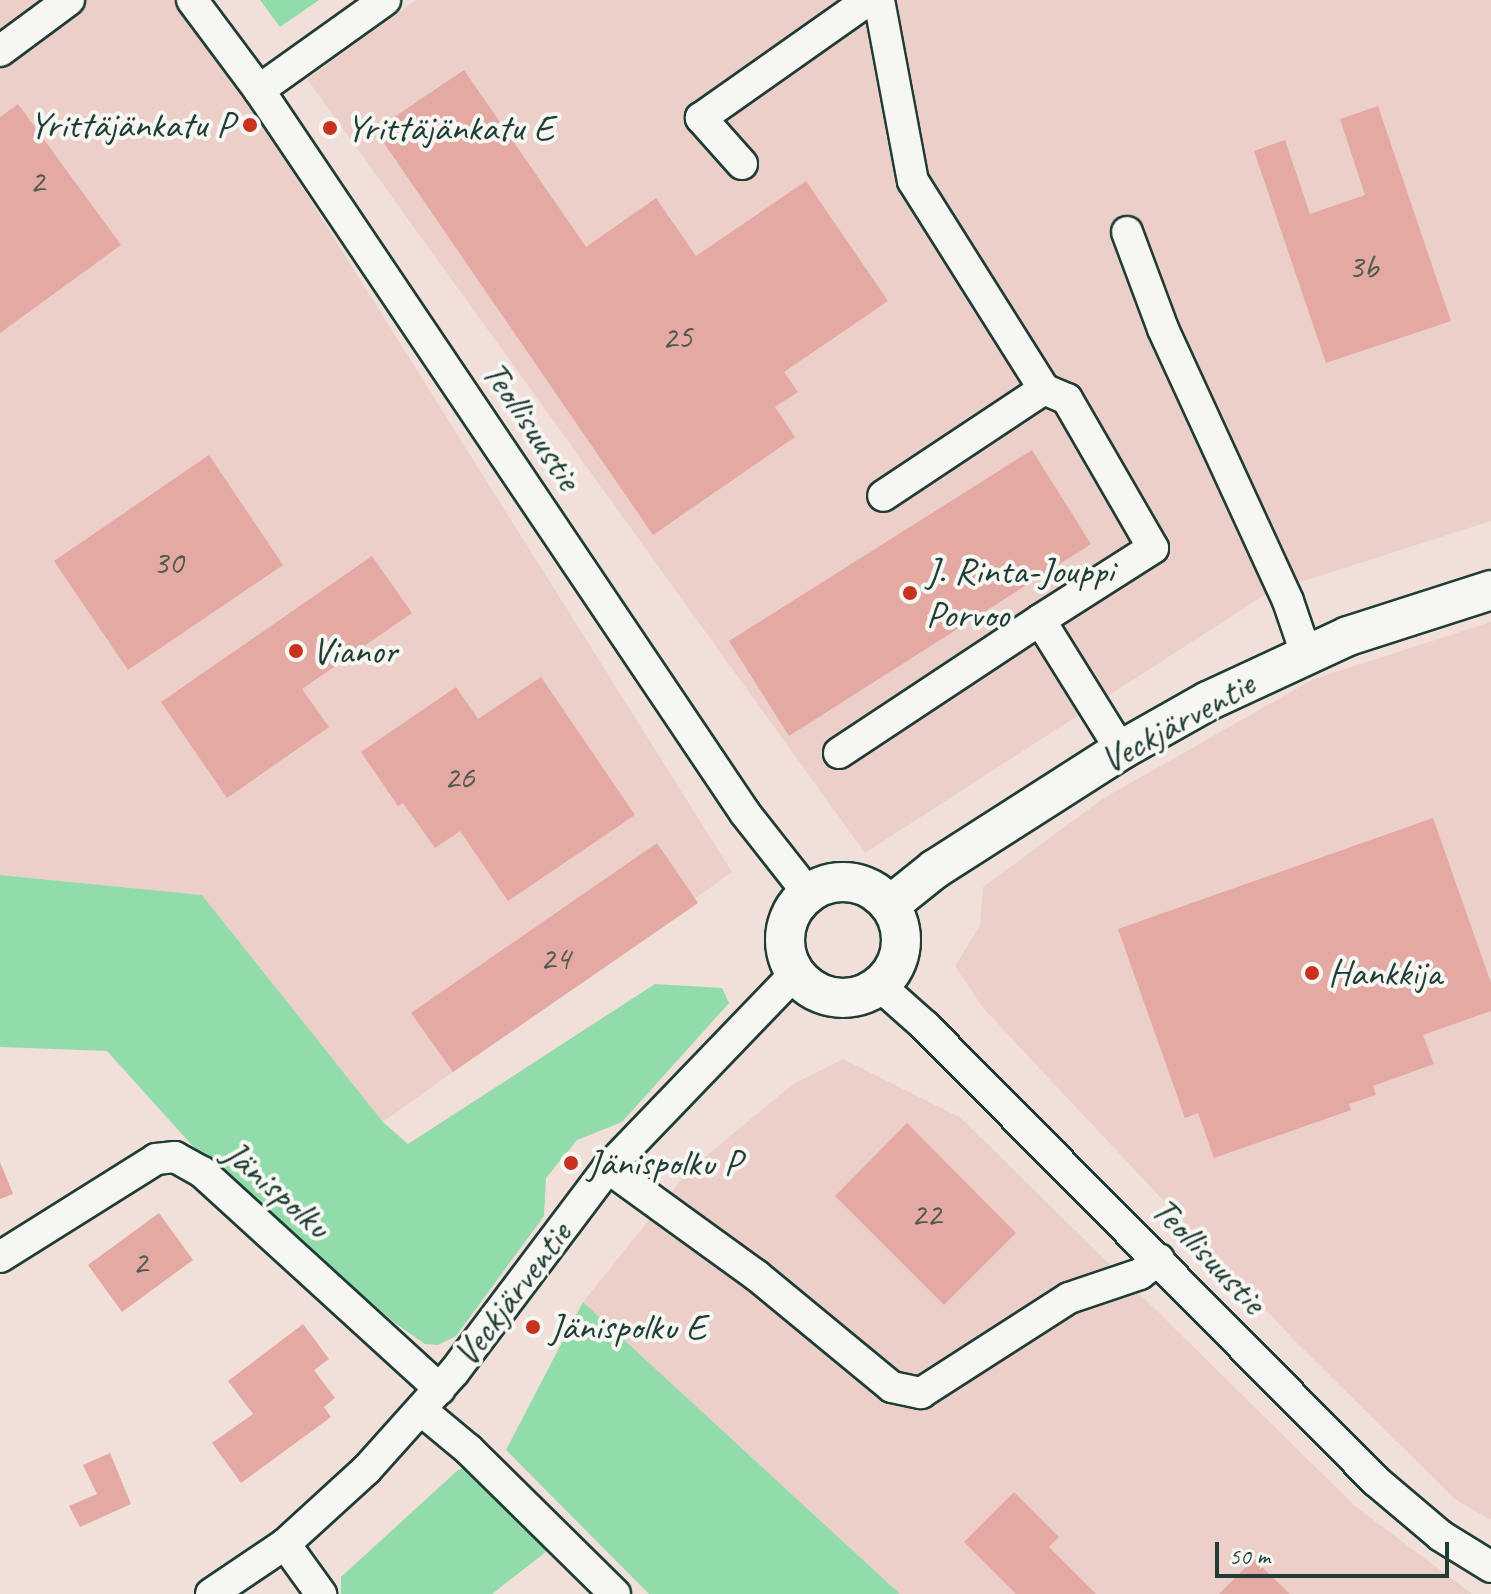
<!DOCTYPE html>
<html>
<head>
<meta charset="utf-8">
<style>
  body { margin:0 }
  #map { position:relative; width:1491px; height:1594px; overflow:hidden; background:#f1dfda; font-family:Caveat,sans-serif }
  div>[style] { position:absolute }
  .built>* { inset:0; background:#edcfca }
  .green>* { inset:0; background:#92dcac }
  .building>* { inset:0; background:#e4a9a3 }
  .roads { filter:drop-shadow(2px 0 #1f3d34) drop-shadow(-2px 0 #1f3d34) drop-shadow(0 2px #1f3d34) drop-shadow(0 -2px #1f3d34) }
  .minor>* { height:30px; margin:-15px; padding:0 15px; transform-origin:15px; border-radius:15px; background:#f6f6f2 }
  .major>* { height:38px; margin:-19px; padding:0 19px; transform-origin:19px; border-radius:19px; background:#f6f6f2 }
  .major>.ring { margin:-19px; padding:0; box-sizing:content-box; background:none; border:38px solid #f6f6f2; border-radius:50% }
  .dots>* { width:22px; height:22px; translate:-50% -50%; box-sizing:border-box; border:4px solid #f6f6f2; border-radius:50% }
  span { translate:-50% -50%; white-space:nowrap; text-align:center; line-height:1.15; -webkit-text-stroke:8px #f6f6f2; paint-order:stroke }
  .number-label { font-size:34px; color:#505850 }
  .number-label span { -webkit-text-stroke-width:0 }
  .poi-label { font-size:38px; color:#1f3d34 }
  .right { translate:-100% -50%; text-align:right }
  .left { translate:0 -50%; text-align:left }
  .street-label { font-size:38px; color:#1f3d34 }
  .scale { position:absolute; left:1215px; top:1542px; width:234px; height:36px; box-sizing:border-box; border:4px solid #1f3d34; border-top:0; padding-left:10px; font-size:24px; line-height:28px; white-space:nowrap; color:#1f3d34; -webkit-text-stroke:6px #f6f6f2; paint-order:stroke }
</style>
</head>
<body>
<div id="map">
  <div class="built">
    <div style="clip-path:polygon(0 0,176px 0,236px 82px,732px 872px,383px 1122px,202px 895px,0 875px)"></div>
    <div style="clip-path:polygon(416px 0,1491px 0,1491px 521px,1269px 592px,865px 853px,307px 79px)"></div>
    <div style="clip-path:polygon(1491px 622px,1491px 1520px,1456px 1500px,1295px 1341px,983px 1008px,955px 966px,980px 926px,983px 887px,1104px 798px,1314px 679px)"></div>
    <div style="clip-path:polygon(843px 1059px,961px 1118px,1355px 1506px,1472px 1594px,900px 1594px,583px 1302px,688px 1171px,793px 1084px)"></div>
  </div>
  <div class="green">
    <div style="clip-path:polygon(260px 0,319px 0,280px 27px)"></div>
    <div style="clip-path:polygon(0 875px,202px 895px,383px 1122px,408px 1144px,655px 984px,722px 988px,729px 1003px,622px 1122px,577px 1140px,546px 1178px,544px 1216px,456px 1336px,438px 1345px,425px 1344px,395px 1323px,208px 1163px,107px 1051px,0 1047px)"></div>
    <div style="clip-path:polygon(583px 1302px,900px 1594px,649px 1594px,506px 1450px)"></div>
    <div style="clip-path:polygon(465px 1468px,547px 1551px,492px 1594px,341px 1594px,341px 1577px,458px 1470px)"></div>
  </div>
  <div class="building">
    <div style="clip-path:polygon(464px 70px,586px 247px,656px 198px,696px 256px,806px 181px,888px 301px,784px 372px,798px 392px,775px 407px,795px 437px,653px 535px,375px 130px)"></div>
    <div style="clip-path:polygon(18px 104px,121px 245px,0 333px,0 117px)"></div>
    <div style="clip-path:polygon(1378px 106px,1451px 321px,1326px 363px,1254px 151px,1285px 140px,1310px 214px,1365px 195px,1340px 119px)"></div>
    <div style="clip-path:polygon(1032px 450px,1091px 544px,789px 736px,729px 641px)"></div>
    <div style="clip-path:polygon(209px 455px,283px 565px,128px 670px,54px 561px)"></div>
    <div style="clip-path:polygon(372px 556px,412px 613px,302px 689px,329px 727px,227px 798px,161px 702px)"></div>
    <div style="clip-path:polygon(541px 677px,635px 815px,508px 901px,460px 831px,435px 848px,403px 803px,398px 806px,361px 752px,456px 687px,478px 719px)"></div>
    <div style="clip-path:polygon(1433px 818px,1491px 983px,1491px 1011px,1423px 1035px,1434px 1064px,1373px 1086px,1376px 1095px,1349px 1104px,1351px 1110px,1214px 1158px,1198px 1113px,1185px 1118px,1118px 929px)"></div>
    <div style="clip-path:polygon(657px 843px,698px 903px,453px 1072px,411px 1013px)"></div>
    <div style="clip-path:polygon(907px 1123px,1016px 1233px,944px 1305px,835px 1196px)"></div>
    <div style="clip-path:polygon(0 1162px,13px 1194px,0 1199px)"></div>
    <div style="clip-path:polygon(159px 1213px,193px 1260px,122px 1312px,88px 1265px)"></div>
    <div style="clip-path:polygon(303px 1324px,329px 1359px,314px 1370px,335px 1398px,324px 1407px,331px 1417px,241px 1483px,212px 1443px,253px 1414px,228px 1381px)"></div>
    <div style="clip-path:polygon(110px 1453px,131px 1504px,80px 1527px,69px 1506px,97px 1494px,83px 1465px)"></div>
    <div style="clip-path:polygon(1014px 1492px,1059px 1537px,1049px 1547px,1096px 1594px,1016px 1594px,964px 1542px)"></div>
    <div style="clip-path:polygon(1254px 1559px,1290px 1594px,1219px 1594px)"></div>
  </div>
  <div class="roads">
    <div class="minor">
      <div style="left:192px;top:0;width:112px;rotate:53.3deg"></div>
      <div style="left:259px;top:90px;width:871px;rotate:56.09deg"></div>
      <div style="left:745px;top:813px;width:102px;rotate:51.8deg"></div>
      <div style="left:879px;top:0;width:184px;rotate:79.4deg"></div>
      <div style="left:913px;top:181px;width:246px;rotate:57.8deg"></div>
      <div style="left:1044px;top:389px;width:193px;rotate:146.4deg"></div>
      <div style="left:0;top:51px;width:86px;rotate:-36.5deg"></div>
      <div style="left:259px;top:90px;width:155px;rotate:-35.5deg"></div>
      <div style="left:742px;top:164px;width:62px;rotate:-131.7deg"></div>
      <div style="left:701px;top:118px;width:204px;rotate:-35.2deg"></div>
      <div style="left:1127px;top:232px;width:103px;rotate:69.6deg"></div>
      <div style="left:1163px;top:329px;width:299px;rotate:65.3deg"></div>
      <div style="left:1288px;top:601px;width:56px;rotate:71.2deg"></div>
      <div style="left:1040px;top:620px;width:134px;rotate:-32.5deg"></div>
      <div style="left:1153px;top:548px;width:172px;rotate:-120deg"></div>
      <div style="left:1067px;top:399px;width:25px;rotate:-157deg"></div>
      <div style="left:839px;top:753px;width:241px;rotate:-33.5deg"></div>
      <div style="left:1040px;top:620px;width:153px;rotate:58.1deg"></div>
      <div style="left:880px;top:986px;width:60px;rotate:41.6deg"></div>
      <div style="left:925px;top:1026px;width:641px;rotate:45.25deg"></div>
      <div style="left:1376px;top:1481px;width:85px;rotate:40.2deg"></div>
      <div style="left:1441px;top:1536px;width:59px;rotate:31.8deg"></div>
      <div style="left:608px;top:1168px;width:183px;rotate:35.9deg"></div>
      <div style="left:756px;top:1275px;width:176px;rotate:39.5deg"></div>
      <div style="left:892px;top:1387px;width:30px;rotate:12deg"></div>
      <div style="left:921px;top:1393px;width:176px;rotate:-32.7deg"></div>
      <div style="left:1069px;top:1298px;width:75px;rotate:-18.7deg"></div>
      <div style="left:1140px;top:1274px;width:24px;rotate:-38deg"></div>
      <div style="left:0;top:1257px;width:184px;rotate:-32.1deg"></div>
      <div style="left:156px;top:1159px;width:19px;rotate:-6deg"></div>
      <div style="left:175px;top:1157px;width:31px;rotate:29deg"></div>
      <div style="left:202px;top:1172px;width:322px;rotate:42.4deg"></div>
      <div style="left:421px;top:1410px;width:62px;rotate:39.8deg"></div>
      <div style="left:469px;top:1450px;width:205px;rotate:44.6deg"></div>
      <div style="left:285px;top:1544px;width:62px;rotate:54.2deg"></div>
      <div style="left:211px;top:1594px;width:89px;rotate:-34deg"></div>
      <div style="left:285px;top:1544px;width:111px;rotate:-42.4deg"></div>
      <div style="left:367px;top:1469px;width:130px;rotate:-48.1deg"></div>
      <div style="left:454px;top:1372px;width:256px;rotate:-53deg"></div>
      <div style="left:608px;top:1168px;width:269px;rotate:-46.1deg"></div>
    </div>
    <div class="major">
      <div class="ring" style="left:785px;top:882px;width:78px;height:78px"></div>
      <div style="left:890px;top:905px;width:58px;rotate:-38.7deg"></div>
      <div style="left:935px;top:869px;width:221px;rotate:-32.6deg"></div>
      <div style="left:1121px;top:750px;width:100px;rotate:-29.4deg"></div>
      <div style="left:1208px;top:701px;width:154px;rotate:-24.9deg"></div>
      <div style="left:1348px;top:636px;width:150px;rotate:-17.8deg"></div>
    </div>
  </div>
  <div class="dots">
    <div style="left:250px;top:125px;background:#c8321e"></div>
    <div style="left:330px;top:128px;background:#c8321e"></div>
    <div style="left:910px;top:593px;background:#c8321e"></div>
    <div style="left:296px;top:651px;background:#c8321e"></div>
    <div style="left:1312px;top:973px;background:#c8321e"></div>
    <div style="left:571px;top:1163px;background:#c8321e"></div>
    <div style="left:533px;top:1327px;background:#c8321e"></div>
  </div>
  <div class="number-label">
    <span style="left:37px;top:181px">2</span>
    <span style="left:1363px;top:267px">3b</span>
    <span style="left:677px;top:337px">25</span>
    <span style="left:168px;top:563px">30</span>
    <span style="left:459px;top:777px">26</span>
    <span style="left:555px;top:958px">24</span>
    <span style="left:926px;top:1214px">22</span>
    <span style="left:140px;top:1262px">2</span>
  </div>
  <div class="poi-label">
    <span class="right" style="left:234px;top:125px">Yrittäjänkatu P</span>
    <span class="left" style="left:346px;top:128px">Yrittäjänkatu E</span>
    <span class="left" style="left:926px;top:593px">J. Rinta-Jouppi<br>Porvoo</span>
    <span class="left" style="left:312px;top:651px">Vianor</span>
    <span class="left" style="left:1328px;top:973px">Hankkija</span>
    <span class="left" style="left:587px;top:1163px">Jänispolku P</span>
    <span class="left" style="left:549px;top:1327px">Jänispolku E</span>
  </div>
  <div class="street-label">
    <span style="left:532px;top:425px;rotate:56deg">Teollisuustie</span>
    <span style="left:1177px;top:722px;rotate:-29deg">Veckjärventie</span>
    <span style="left:277px;top:1189px;rotate:41deg">Jänispolku</span>
    <span style="left:1209px;top:1255px;rotate:46deg">Teollisuustie</span>
    <span style="left:512px;top:1294px;rotate:-53deg">Veckjärventie</span>
  </div>
  <div class="scale">50 m</div>
</div>
</body>
</html>
